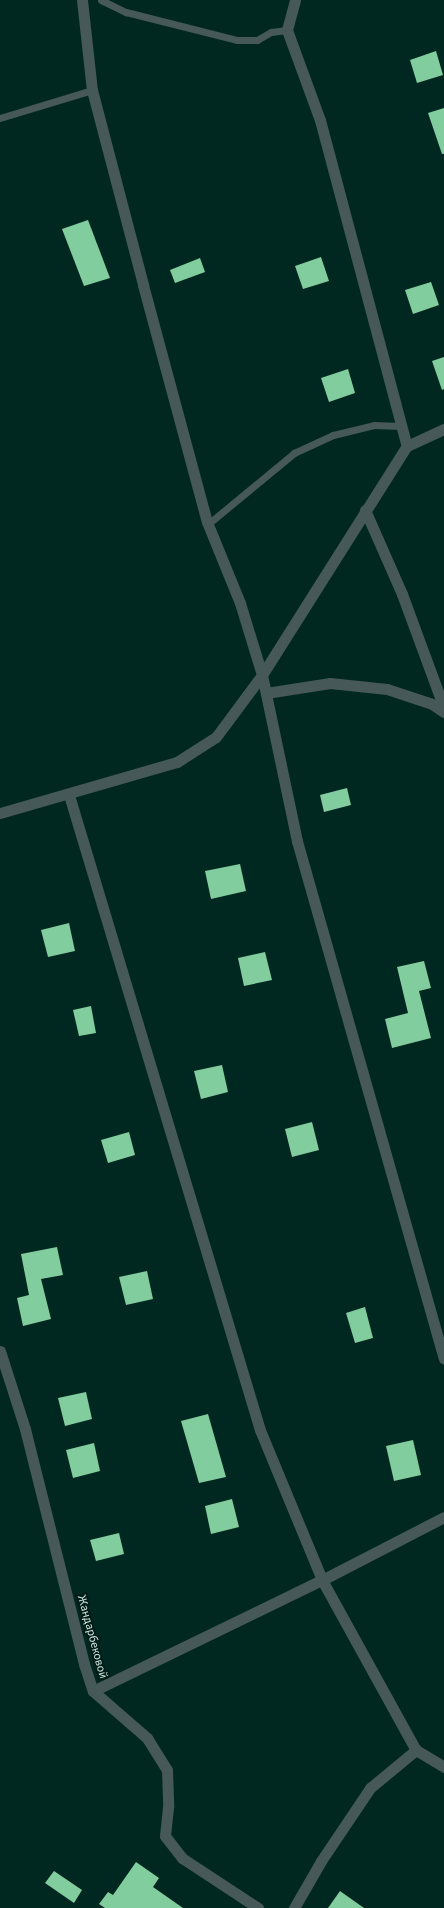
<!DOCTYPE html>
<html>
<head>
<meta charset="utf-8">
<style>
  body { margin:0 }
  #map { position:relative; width:444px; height:1908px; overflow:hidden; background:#002820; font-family:"Source Sans 3",sans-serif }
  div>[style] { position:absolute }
  .building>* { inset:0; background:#82cd9e }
  .service>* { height:7px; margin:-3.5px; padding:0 3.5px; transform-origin:3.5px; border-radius:3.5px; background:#465858 }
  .minor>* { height:11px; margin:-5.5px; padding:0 5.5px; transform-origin:5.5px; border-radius:5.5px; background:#465858 }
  span { translate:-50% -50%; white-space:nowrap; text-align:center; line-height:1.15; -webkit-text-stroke:4px #011d17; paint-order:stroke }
  .street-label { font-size:12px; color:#cde2db }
</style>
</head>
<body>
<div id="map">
  <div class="building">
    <div style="clip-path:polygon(436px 51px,443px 75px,417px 83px,410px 60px)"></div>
    <div style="clip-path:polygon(444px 108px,444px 154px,442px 154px,428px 113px)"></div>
    <div style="clip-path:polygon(88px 220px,110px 278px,84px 286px,62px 229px)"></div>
    <div style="clip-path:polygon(321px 257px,329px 281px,303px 289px,295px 266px)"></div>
    <div style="clip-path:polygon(200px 258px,205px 272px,175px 283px,170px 270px)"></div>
    <div style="clip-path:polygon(431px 282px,439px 305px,413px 314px,405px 290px)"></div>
    <div style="clip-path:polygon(444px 357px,444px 389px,442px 390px,432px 361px)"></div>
    <div style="clip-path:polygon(348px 369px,355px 393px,329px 402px,321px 378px)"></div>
    <div style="clip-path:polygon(347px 788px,351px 805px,324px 812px,320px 795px)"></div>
    <div style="clip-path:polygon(240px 864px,246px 891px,211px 899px,205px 871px)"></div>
    <div style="clip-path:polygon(69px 923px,75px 951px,48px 957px,41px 930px)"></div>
    <div style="clip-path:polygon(265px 952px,272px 980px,244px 986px,238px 958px)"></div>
    <div style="clip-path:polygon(424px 961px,431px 988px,419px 991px,431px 1038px,392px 1048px,385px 1019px,408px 1013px,397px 967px)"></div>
    <div style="clip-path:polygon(91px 1006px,96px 1033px,79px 1036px,73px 1010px)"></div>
    <div style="clip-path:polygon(222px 1065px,228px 1092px,201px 1099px,194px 1071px)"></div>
    <div style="clip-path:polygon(312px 1122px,319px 1150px,292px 1157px,285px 1129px)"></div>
    <div style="clip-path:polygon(129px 1132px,135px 1155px,108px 1163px,101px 1140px)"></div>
    <div style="clip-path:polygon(57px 1247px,63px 1275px,41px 1279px,51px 1319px,23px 1326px,17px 1298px,29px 1295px,21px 1254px)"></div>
    <div style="clip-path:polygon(147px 1271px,153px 1299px,126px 1305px,119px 1277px)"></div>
    <div style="clip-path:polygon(365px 1307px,373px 1338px,355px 1343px,346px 1313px)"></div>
    <div style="clip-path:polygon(86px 1392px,92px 1419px,65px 1426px,58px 1398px)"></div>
    <div style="clip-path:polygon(208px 1414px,226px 1477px,199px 1483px,181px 1421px)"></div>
    <div style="clip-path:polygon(413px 1440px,421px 1475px,394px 1481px,386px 1446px)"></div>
    <div style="clip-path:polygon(94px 1443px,100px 1471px,73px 1478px,66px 1450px)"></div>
    <div style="clip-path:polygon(232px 1499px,239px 1527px,211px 1534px,205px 1506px)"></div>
    <div style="clip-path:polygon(119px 1533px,124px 1554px,96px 1561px,90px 1540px)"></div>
    <div style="clip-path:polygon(136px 1862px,159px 1878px,153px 1887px,183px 1908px,105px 1908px,99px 1904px,108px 1892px,113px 1895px)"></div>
    <div style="clip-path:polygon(54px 1871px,82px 1890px,74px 1903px,45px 1883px)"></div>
    <div style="clip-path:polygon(340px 1891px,364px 1908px,328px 1908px)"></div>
  </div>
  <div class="service">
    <div style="left:101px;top:0;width:28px;rotate:26deg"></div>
    <div style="left:126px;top:12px;width:114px;rotate:14.2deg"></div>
    <div style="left:237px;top:40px;width:20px"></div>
    <div style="left:257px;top:40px;width:16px;rotate:-30deg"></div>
    <div style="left:271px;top:32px;width:16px;rotate:-7deg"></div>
    <div style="left:0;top:118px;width:96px;rotate:-16.9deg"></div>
    <div style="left:208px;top:524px;width:112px;rotate:-39.5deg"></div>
    <div style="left:294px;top:453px;width:43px;rotate:-24.8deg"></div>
    <div style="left:333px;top:435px;width:42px;rotate:-13.7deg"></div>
    <div style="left:374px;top:425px;width:27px;rotate:2deg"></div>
  </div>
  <div class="minor">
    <div style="left:82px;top:0;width:91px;rotate:83.7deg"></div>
    <div style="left:92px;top:90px;width:202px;rotate:75.3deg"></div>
    <div style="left:143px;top:285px;width:245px;rotate:74.9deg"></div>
    <div style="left:207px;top:522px;width:87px;rotate:67.8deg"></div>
    <div style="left:240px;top:603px;width:75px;rotate:73deg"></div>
    <div style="left:262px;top:675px;width:170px;rotate:78.1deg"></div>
    <div style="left:297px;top:841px;width:538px;rotate:74.16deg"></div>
    <div style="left:295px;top:0;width:31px;rotate:105deg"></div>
    <div style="left:287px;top:30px;width:96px;rotate:69.9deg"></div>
    <div style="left:320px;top:120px;width:337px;rotate:75.1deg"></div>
    <div style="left:365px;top:510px;width:92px;rotate:66.2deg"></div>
    <div style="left:402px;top:594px;width:121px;rotate:69.8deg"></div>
    <div style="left:266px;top:693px;width:65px;rotate:-8.9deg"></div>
    <div style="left:330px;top:683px;width:57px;rotate:6deg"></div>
    <div style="left:387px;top:689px;width:47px;rotate:18.4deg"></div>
    <div style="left:432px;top:704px;width:14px;rotate:34deg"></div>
    <div style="left:69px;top:795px;width:663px;rotate:73.26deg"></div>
    <div style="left:260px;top:1430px;width:162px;rotate:67.5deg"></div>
    <div style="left:322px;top:1580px;width:194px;rotate:61.1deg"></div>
    <div style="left:416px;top:1750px;width:33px;rotate:31deg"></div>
    <div style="left:0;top:813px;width:184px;rotate:-16.1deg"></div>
    <div style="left:177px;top:762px;width:46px;rotate:-32.7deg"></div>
    <div style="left:216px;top:737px;width:77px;rotate:-53.4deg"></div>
    <div style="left:262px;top:675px;width:271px;rotate:-57.7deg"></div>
    <div style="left:407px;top:446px;width:41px;rotate:-24.7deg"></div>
    <div style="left:0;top:1351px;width:82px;rotate:72.2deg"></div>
    <div style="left:25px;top:1429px;width:242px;rotate:75.9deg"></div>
    <div style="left:84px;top:1664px;width:28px;rotate:72deg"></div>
    <div style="left:93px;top:1691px;width:72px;rotate:41deg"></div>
    <div style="left:147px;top:1738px;width:38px;rotate:58deg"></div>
    <div style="left:167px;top:1770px;width:37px;rotate:88deg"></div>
    <div style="left:168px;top:1807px;width:29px;rotate:96deg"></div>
    <div style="left:165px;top:1836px;width:28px;rotate:52deg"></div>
    <div style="left:182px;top:1858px;width:91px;rotate:33.3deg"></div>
    <div style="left:93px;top:1691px;width:254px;rotate:-25.9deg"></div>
    <div style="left:322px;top:1580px;width:137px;rotate:-27.3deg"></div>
    <div style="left:294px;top:1908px;width:54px;rotate:-60.1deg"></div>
    <div style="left:321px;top:1861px;width:88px;rotate:-56.1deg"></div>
    <div style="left:370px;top:1788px;width:60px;rotate:-39.6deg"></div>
  </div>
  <div class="street-label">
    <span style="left:92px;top:1637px;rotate:75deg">Жандарбековой</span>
  </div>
</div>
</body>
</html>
